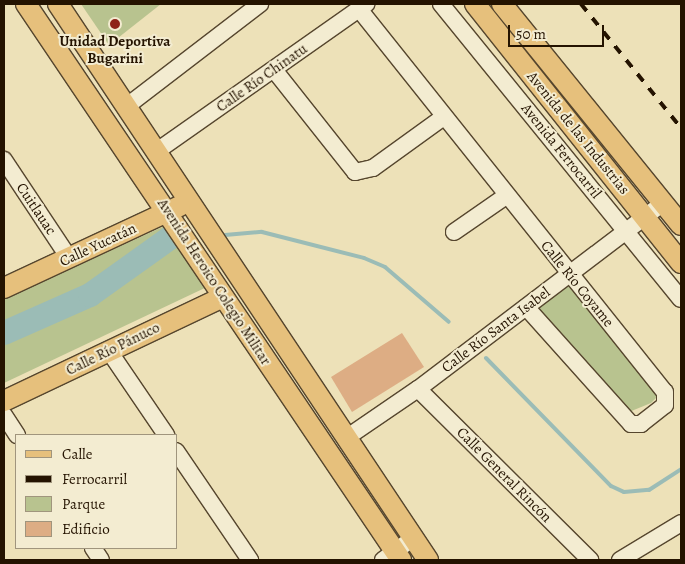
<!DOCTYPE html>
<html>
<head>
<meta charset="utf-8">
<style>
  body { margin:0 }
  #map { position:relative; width:685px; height:564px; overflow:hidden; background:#ede1b8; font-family:Alegreya,serif }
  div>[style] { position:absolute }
  .green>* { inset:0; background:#b8c38f }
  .stream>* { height:4px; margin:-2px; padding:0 2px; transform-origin:2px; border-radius:2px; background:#9bbcb6 }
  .river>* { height:24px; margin:-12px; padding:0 12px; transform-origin:12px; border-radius:12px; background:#9bbcb6 }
  .building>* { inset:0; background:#ddad84 }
  .roads { filter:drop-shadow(1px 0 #56462e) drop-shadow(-1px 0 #56462e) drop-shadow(0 1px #56462e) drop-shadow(0 -1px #56462e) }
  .minor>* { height:16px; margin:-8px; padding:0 8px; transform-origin:8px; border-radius:8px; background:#f3ecd1 }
  .major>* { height:20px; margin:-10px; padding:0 10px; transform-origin:10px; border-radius:10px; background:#e6c07c }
  .rail>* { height:4px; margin-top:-2px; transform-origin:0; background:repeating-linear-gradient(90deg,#241300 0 9px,transparent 0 18px) }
  .dots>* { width:14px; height:14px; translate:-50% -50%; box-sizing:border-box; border:2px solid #f3ecd1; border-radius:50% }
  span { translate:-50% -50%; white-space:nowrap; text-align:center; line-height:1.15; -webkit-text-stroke:4px #f3ecd1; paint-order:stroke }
  .poi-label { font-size:15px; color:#241300; font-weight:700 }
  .street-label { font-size:15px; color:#241300 }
  .frame { position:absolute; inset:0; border:5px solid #241300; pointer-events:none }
  .legend { position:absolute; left:15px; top:434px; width:162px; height:115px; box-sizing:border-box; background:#f3ecd1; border:1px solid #a0957d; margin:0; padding:6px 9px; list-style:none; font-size:15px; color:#241300 }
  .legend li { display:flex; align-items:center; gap:10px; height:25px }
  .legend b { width:25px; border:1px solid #a0957d }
  .scale { position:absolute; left:508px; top:25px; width:96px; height:22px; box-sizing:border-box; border:2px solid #241300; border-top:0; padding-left:6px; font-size:15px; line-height:18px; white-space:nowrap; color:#241300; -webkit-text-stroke:4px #f3ecd1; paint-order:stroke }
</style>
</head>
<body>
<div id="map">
  <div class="green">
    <div style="clip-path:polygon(81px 4px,161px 4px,109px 45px)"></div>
    <div style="clip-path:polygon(169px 224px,209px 286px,4px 383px,4px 299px)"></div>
    <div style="clip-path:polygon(569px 284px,661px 393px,651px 403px,629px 412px,534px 309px)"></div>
  </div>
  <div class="stream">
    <div style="left:225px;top:235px;width:37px;rotate:-5deg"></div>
    <div style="left:262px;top:232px;width:105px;rotate:14.3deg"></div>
    <div style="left:364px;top:258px;width:23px;rotate:23deg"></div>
    <div style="left:385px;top:267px;width:84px;rotate:40.7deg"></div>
    <div style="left:486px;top:358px;width:179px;rotate:45.7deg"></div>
    <div style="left:611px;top:486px;width:14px;rotate:25deg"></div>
    <div style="left:624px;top:492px;width:25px;rotate:-5deg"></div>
    <div style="left:649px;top:490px;width:38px;rotate:-33deg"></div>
  </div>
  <div class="river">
    <div style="left:4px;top:333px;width:94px;rotate:-23.8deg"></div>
    <div style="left:90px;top:295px;width:98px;rotate:-35.5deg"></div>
  </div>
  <div class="building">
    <div style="clip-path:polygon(402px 333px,424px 367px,352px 412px,331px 377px)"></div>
  </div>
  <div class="roads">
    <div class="minor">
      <div style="left:441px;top:4px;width:380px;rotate:50.9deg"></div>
      <div style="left:359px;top:9px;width:490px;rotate:51.4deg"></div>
      <div style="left:665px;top:392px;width:13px;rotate:90deg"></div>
      <div style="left:665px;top:405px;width:31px;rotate:142deg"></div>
      <div style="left:641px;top:424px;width:10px;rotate:180deg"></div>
      <div style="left:631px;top:424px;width:157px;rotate:-131.9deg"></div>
      <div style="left:275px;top:71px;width:129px;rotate:51.6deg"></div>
      <div style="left:355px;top:172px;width:18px;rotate:-13deg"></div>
      <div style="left:373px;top:168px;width:85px;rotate:-35.9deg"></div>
      <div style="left:127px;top:106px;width:168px;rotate:-37.5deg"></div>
      <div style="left:157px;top:151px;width:256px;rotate:-35.1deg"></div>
      <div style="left:4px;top:160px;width:118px;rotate:56.4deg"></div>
      <div style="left:454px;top:232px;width:63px;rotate:-34.7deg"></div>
      <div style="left:109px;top:351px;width:102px;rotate:55.8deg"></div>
      <div style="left:418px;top:389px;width:243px;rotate:44.8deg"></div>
      <div style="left:4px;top:415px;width:24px;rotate:57deg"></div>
      <div style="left:349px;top:436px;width:83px;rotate:-34.3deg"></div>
      <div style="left:418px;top:389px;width:308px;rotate:-37.2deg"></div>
      <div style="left:176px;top:451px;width:132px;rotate:55.8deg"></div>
      <div style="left:93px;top:548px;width:14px;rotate:56deg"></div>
      <div style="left:383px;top:560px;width:37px;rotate:-36deg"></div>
      <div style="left:620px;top:560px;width:71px;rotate:-31.2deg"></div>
    </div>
    <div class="major">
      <div style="left:26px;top:4px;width:671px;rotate:56deg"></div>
      <div style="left:58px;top:4px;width:668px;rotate:56.36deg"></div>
      <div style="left:475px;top:4px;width:331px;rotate:51.5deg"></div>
      <div style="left:502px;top:4px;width:284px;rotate:51deg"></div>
      <div style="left:4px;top:288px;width:194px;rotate:-25deg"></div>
      <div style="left:4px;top:401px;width:242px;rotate:-25.4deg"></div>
    </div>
  </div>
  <div class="rail">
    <div style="left:581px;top:4px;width:159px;rotate:51.1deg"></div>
  </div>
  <div class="dots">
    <div style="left:115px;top:24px;background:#8f2418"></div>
  </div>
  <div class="poi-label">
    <span style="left:115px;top:50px">Unidad Deportiva<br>Bugarini</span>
  </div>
  <div class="street-label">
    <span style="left:262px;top:78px;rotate:-35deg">Calle Río Chinatu</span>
    <span style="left:578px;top:133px;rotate:51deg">Avenida de las Industrias</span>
    <span style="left:561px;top:151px;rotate:51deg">Avenida Ferrocarril</span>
    <span style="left:36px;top:209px;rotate:56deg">Cuitlauac</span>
    <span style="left:98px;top:245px;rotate:-25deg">Calle Yucatán</span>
    <span style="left:214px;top:282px;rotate:57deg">Avenida Heroico Colegio Militar</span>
    <span style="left:577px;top:284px;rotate:51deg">Calle Río Coyame</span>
    <span style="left:496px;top:330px;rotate:-37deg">Calle Río Santa Isabel</span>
    <span style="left:113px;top:349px;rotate:-26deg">Calle Río Pánuco</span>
    <span style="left:504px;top:475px;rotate:45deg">Calle General Rincón</span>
  </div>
  <div class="frame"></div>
  <ul class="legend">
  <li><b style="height:6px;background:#e6c07c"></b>Calle</li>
  <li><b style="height:6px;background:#241300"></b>Ferrocarril</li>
  <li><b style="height:14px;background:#b8c38f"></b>Parque</li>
  <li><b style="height:14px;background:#ddad84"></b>Edificio</li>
  </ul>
  <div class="scale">50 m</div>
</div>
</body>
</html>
